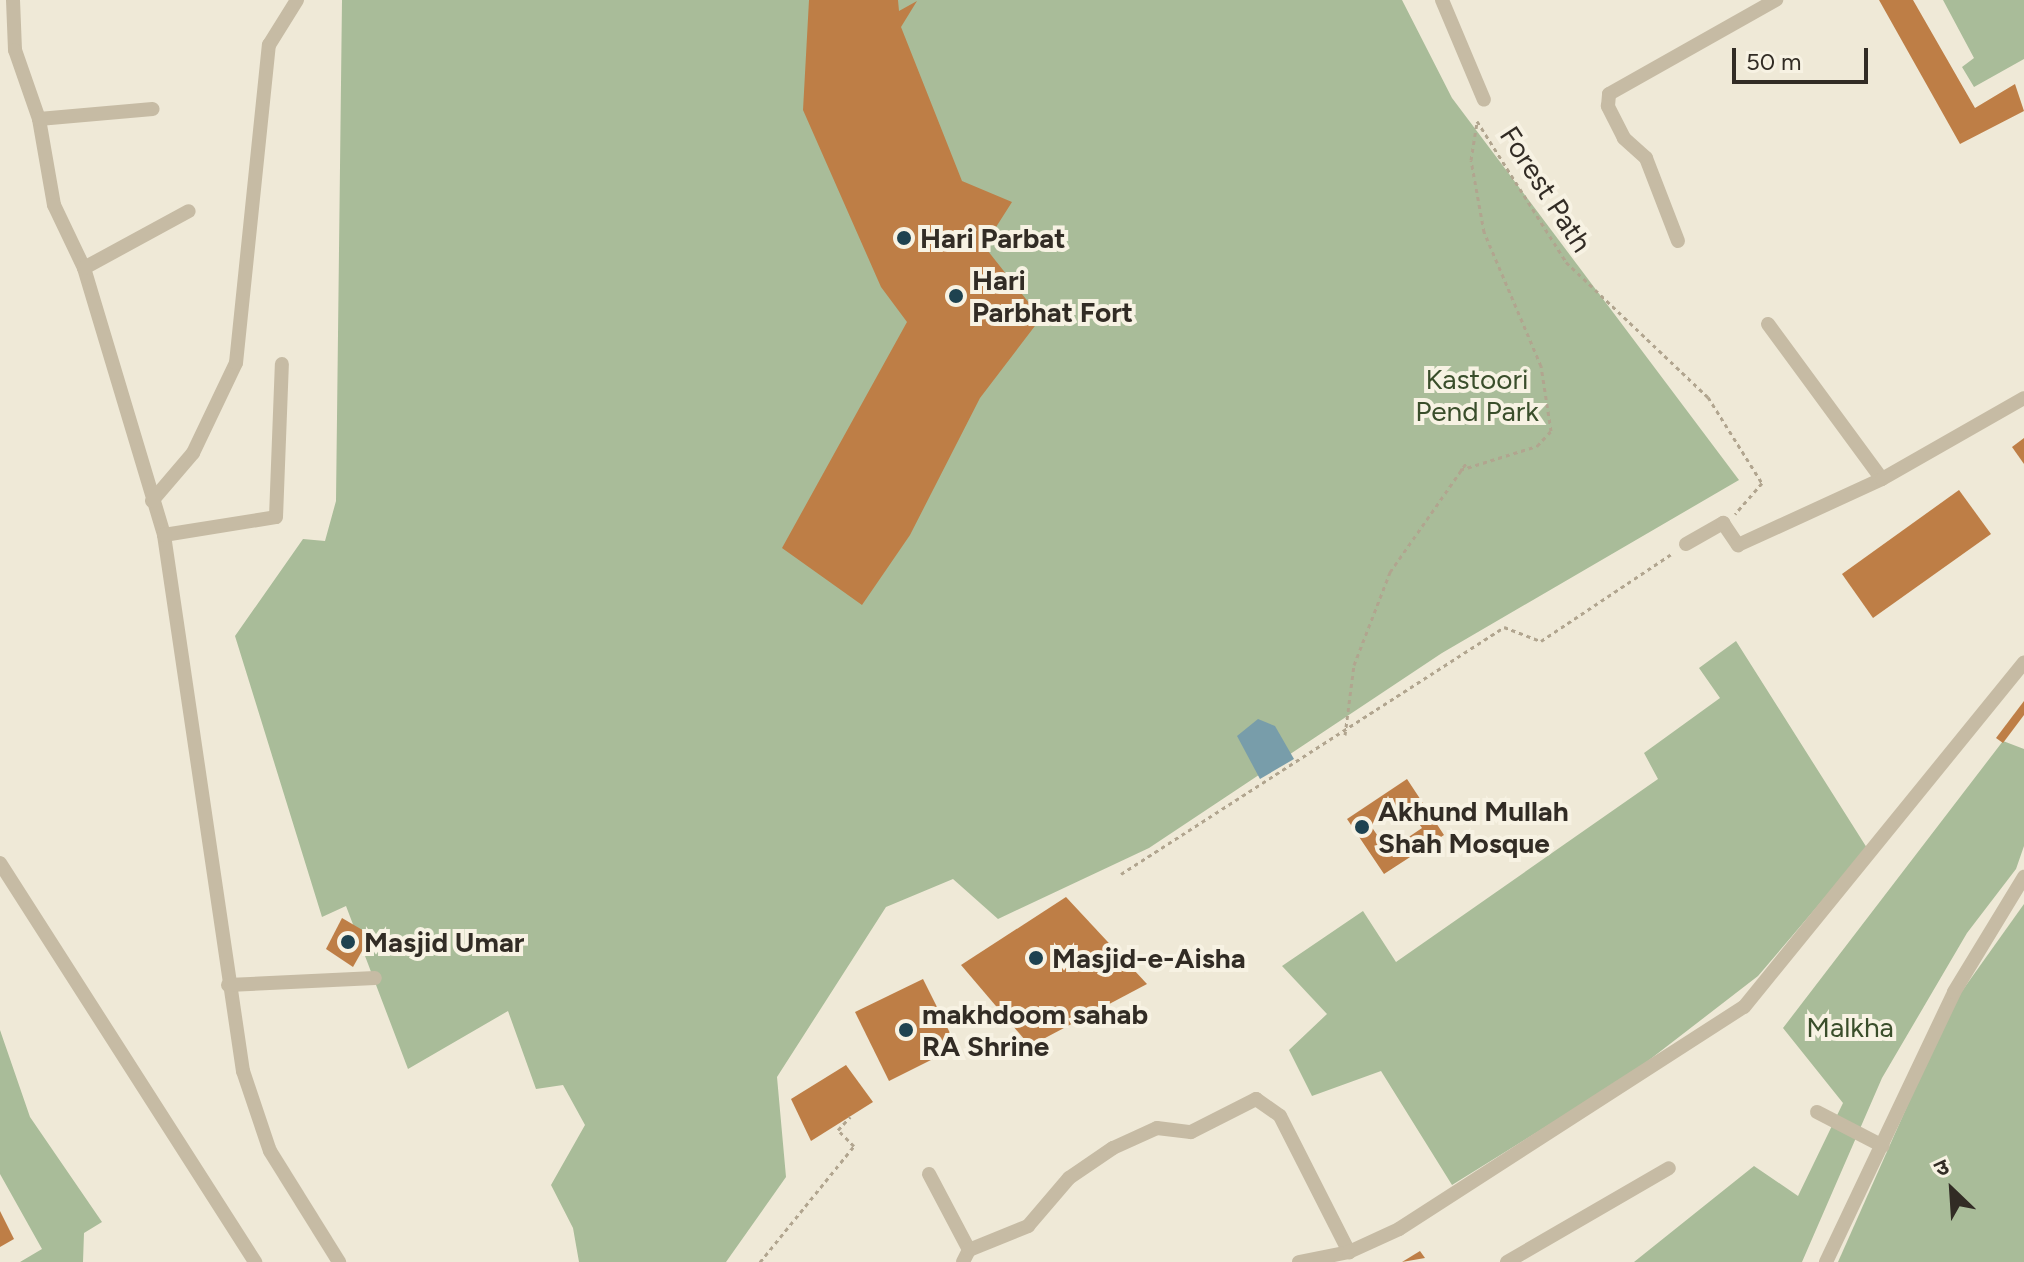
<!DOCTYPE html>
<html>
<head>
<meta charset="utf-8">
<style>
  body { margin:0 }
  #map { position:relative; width:2024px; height:1262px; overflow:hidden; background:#efe9d7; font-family:Figtree,"Noto Sans Devanagari",sans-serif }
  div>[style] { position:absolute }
  .green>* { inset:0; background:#a9bc99 }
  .water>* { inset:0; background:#789daa }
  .building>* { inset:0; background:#be7e46 }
  .path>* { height:3px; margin-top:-1.5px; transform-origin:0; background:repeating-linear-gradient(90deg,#b1a58f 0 4px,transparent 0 8px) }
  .minor>* { height:14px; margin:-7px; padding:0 7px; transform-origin:7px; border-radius:7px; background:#c6bba4 }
  .dots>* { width:22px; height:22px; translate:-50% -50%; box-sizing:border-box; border:4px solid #f7f2e3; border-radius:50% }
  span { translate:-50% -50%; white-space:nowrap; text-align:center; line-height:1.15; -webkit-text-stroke:8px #f7f2e3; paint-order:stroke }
  .street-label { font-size:28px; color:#322c25 }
  .poi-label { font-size:28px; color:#322c25; font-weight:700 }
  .left { translate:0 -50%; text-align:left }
  .park-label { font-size:28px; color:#3a4e2b }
  .north { position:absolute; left:1912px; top:1150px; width:80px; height:80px; -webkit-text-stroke:6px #f7f2e3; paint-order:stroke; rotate:335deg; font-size:22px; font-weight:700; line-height:32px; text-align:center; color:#322c25 }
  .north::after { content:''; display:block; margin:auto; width:28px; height:36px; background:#322c25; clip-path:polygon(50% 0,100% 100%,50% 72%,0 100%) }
  .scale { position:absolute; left:1732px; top:48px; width:136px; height:36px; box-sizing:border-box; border:4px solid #322c25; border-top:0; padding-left:10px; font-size:24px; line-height:28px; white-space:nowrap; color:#322c25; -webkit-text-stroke:6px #f7f2e3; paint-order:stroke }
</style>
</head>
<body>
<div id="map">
  <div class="green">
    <div style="clip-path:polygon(342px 0,1402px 0,1452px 98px,1739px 480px,1442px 653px,1149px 848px,998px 919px,953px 879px,886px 907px,777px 1077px,786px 1177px,726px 1262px,579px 1262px,573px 1228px,551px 1185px,585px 1125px,563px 1085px,536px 1089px,508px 1011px,408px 1069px,346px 906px,322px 917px,235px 636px,303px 539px,325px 541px,336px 501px)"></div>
    <div style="clip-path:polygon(1943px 0,2024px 0,2024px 59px,1974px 87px,1962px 67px,1974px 58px)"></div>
    <div style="clip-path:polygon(1736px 641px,1867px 848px,1758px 976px,1631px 1074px,1452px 1185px,1381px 1071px,1312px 1096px,1289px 1050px,1327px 1014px,1282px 966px,1363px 911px,1396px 962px,1658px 779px,1644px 753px,1720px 698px,1699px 668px)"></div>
    <div style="clip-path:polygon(2003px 741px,2024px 749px,2024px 846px,2016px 869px,1967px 933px,1882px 1078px,1802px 1262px,1634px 1262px,1754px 1166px,1798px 1196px,1843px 1103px,1783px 1028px)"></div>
    <div style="clip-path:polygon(2024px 904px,2024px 1262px,1838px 1262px,1952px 1005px)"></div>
    <div style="clip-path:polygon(0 1030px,30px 1117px,102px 1222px,84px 1233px,83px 1262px,20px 1262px,42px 1249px,0 1174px)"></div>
  </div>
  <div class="water">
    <div style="clip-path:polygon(1258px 719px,1275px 726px,1294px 759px,1260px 779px,1237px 736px)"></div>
  </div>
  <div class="building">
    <div style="clip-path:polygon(809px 0,898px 0,899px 11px,917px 1px,901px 27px,962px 181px,1012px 202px,984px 246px,1041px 318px,980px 398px,910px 535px,862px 605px,782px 548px,907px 322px,881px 287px,803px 110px)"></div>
    <div style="clip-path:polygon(1879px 0,1913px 0,1975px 108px,2015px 84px,2024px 111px,1960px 144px)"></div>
    <div style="clip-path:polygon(2024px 438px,2024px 464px,2012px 447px)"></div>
    <div style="clip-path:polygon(1959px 490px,1991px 534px,1873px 618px,1842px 574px)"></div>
    <div style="clip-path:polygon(2024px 701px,2024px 715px,2003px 743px,1996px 738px)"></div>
    <div style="clip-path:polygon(evenodd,1407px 779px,1444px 835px,1384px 874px,1347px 819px,1407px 779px,1405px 804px,1422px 828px,1388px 851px,1371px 826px,1405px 804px)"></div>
    <div style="clip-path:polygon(1066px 897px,1147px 984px,1030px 1046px,961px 965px)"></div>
    <div style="clip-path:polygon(342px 918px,371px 935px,353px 967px,326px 949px)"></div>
    <div style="clip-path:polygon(923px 979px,957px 1047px,889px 1081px,855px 1012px)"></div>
    <div style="clip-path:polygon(846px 1065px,873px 1102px,811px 1141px,791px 1099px)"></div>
    <div style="clip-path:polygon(0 1211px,14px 1239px,0 1247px)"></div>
    <div style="clip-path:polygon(1420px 1251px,1425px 1258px,1402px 1262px)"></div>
  </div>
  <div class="path">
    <div style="left:1460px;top:470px;width:81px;rotate:-17.3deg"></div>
    <div style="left:1537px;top:446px;width:21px;rotate:-47deg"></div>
    <div style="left:1551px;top:431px;width:66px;rotate:-98.7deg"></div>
    <div style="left:1541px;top:366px;width:146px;rotate:-113deg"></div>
    <div style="left:1484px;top:232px;width:73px;rotate:-100.2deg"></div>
    <div style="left:1471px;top:160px;width:39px;rotate:-81deg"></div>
    <div style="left:1477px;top:121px;width:167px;rotate:57.7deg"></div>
    <div style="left:1566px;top:262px;width:196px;rotate:43.6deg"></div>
    <div style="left:1708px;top:397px;width:102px;rotate:57.9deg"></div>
    <div style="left:1762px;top:483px;width:41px;rotate:131.1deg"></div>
    <div style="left:1345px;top:735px;width:71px;rotate:-82.7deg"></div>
    <div style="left:1354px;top:665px;width:100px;rotate:-68.8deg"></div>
    <div style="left:1390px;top:572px;width:134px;rotate:-55deg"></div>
    <div style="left:1121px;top:874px;width:456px;rotate:-32.8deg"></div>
    <div style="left:1504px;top:627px;width:40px;rotate:21deg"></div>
    <div style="left:1541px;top:641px;width:159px;rotate:-33.7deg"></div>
    <div style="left:760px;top:1262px;width:149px;rotate:-51deg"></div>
    <div style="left:854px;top:1146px;width:23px;rotate:-135deg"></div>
    <div style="left:838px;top:1130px;width:18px;rotate:-47deg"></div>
  </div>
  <div class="minor">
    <div style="left:13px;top:0;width:50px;rotate:87.7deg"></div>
    <div style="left:15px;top:50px;width:73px;rotate:70.8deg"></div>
    <div style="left:39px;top:119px;width:87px;rotate:80.1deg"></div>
    <div style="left:54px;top:205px;width:70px;rotate:64.5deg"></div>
    <div style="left:84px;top:268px;width:279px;rotate:73.3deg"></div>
    <div style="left:164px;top:535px;width:542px;rotate:81.62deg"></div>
    <div style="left:243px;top:1071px;width:84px;rotate:71.4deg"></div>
    <div style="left:270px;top:1151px;width:131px;rotate:58.1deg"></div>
    <div style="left:1442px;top:0;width:108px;rotate:67.2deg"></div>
    <div style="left:39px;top:119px;width:114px;rotate:-5deg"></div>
    <div style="left:1678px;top:241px;width:89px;rotate:-111.1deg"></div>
    <div style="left:1646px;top:158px;width:30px;rotate:-138deg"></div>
    <div style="left:1624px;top:138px;width:36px;rotate:-117deg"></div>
    <div style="left:1608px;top:106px;width:12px;rotate:-85deg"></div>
    <div style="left:1609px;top:94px;width:192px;rotate:-29.4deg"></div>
    <div style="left:84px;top:268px;width:119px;rotate:-28.5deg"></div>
    <div style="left:1768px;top:324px;width:192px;rotate:53.7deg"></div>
    <div style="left:152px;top:501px;width:63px;rotate:-49.5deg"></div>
    <div style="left:193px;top:453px;width:100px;rotate:-64.5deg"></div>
    <div style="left:236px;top:363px;width:320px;rotate:-84.1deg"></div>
    <div style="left:269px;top:45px;width:53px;rotate:-58.1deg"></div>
    <div style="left:164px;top:535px;width:113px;rotate:-9.1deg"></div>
    <div style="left:276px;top:517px;width:153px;rotate:-87.8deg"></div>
    <div style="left:1686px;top:544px;width:43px;rotate:-29.6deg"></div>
    <div style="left:1723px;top:523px;width:27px;rotate:56deg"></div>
    <div style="left:1738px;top:545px;width:158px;rotate:-24.6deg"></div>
    <div style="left:1882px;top:479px;width:163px;rotate:-29.7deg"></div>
    <div style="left:0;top:863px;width:474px;rotate:57.4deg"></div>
    <div style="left:228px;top:985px;width:147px;rotate:-2.7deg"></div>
    <div style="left:1817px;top:1112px;width:74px;rotate:27.3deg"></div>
    <div style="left:929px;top:1174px;width:86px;rotate:62.2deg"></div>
    <div style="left:969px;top:1250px;width:13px;rotate:117deg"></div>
    <div style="left:969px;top:1250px;width:64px;rotate:-22.1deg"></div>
    <div style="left:1028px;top:1226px;width:63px;rotate:-49.5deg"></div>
    <div style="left:1069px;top:1178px;width:53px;rotate:-34.3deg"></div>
    <div style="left:1113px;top:1148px;width:48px;rotate:-24.4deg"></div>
    <div style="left:1157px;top:1128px;width:34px;rotate:7deg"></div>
    <div style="left:1191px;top:1132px;width:73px;rotate:-26.9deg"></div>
    <div style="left:1256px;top:1099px;width:29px;rotate:35deg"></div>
    <div style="left:1280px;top:1116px;width:153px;rotate:63.1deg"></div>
    <div style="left:1299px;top:1262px;width:51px;rotate:-11.3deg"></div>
    <div style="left:1349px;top:1252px;width:55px;rotate:-24.7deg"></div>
    <div style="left:1399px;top:1229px;width:410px;rotate:-32.8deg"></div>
    <div style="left:1744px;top:1007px;width:444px;rotate:-50.9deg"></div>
    <div style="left:1507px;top:1262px;width:187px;rotate:-30.1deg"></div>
    <div style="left:1826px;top:1262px;width:299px;rotate:-64.6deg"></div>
    <div style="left:1954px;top:992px;width:135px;rotate:-58.7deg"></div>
  </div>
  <div class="dots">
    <div style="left:904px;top:238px;background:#1e4250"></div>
    <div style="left:956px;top:296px;background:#1e4250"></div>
    <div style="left:1362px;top:827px;background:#1e4250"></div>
    <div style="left:348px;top:942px;background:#1e4250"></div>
    <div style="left:1036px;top:958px;background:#1e4250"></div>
    <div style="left:906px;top:1030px;background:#1e4250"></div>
  </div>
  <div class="street-label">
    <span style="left:1546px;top:189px;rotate:57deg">Forest Path</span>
  </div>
  <div class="poi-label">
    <span class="left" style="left:920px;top:238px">Hari Parbat</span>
    <span class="left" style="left:972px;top:296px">Hari<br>Parbhat Fort</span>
    <span class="left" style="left:1378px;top:827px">Akhund Mullah<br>Shah Mosque</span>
    <span class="left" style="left:364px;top:942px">Masjid Umar</span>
    <span class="left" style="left:1052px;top:958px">Masjid-e-Aisha</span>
    <span class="left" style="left:922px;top:1030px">makhdoom sahab<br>RA Shrine</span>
  </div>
  <div class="park-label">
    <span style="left:1477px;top:395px">Kastoori<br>Pend Park</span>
    <span style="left:1850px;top:1027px">Malkha</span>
  </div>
  <div class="north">उ</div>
  <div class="scale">50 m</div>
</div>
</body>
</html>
